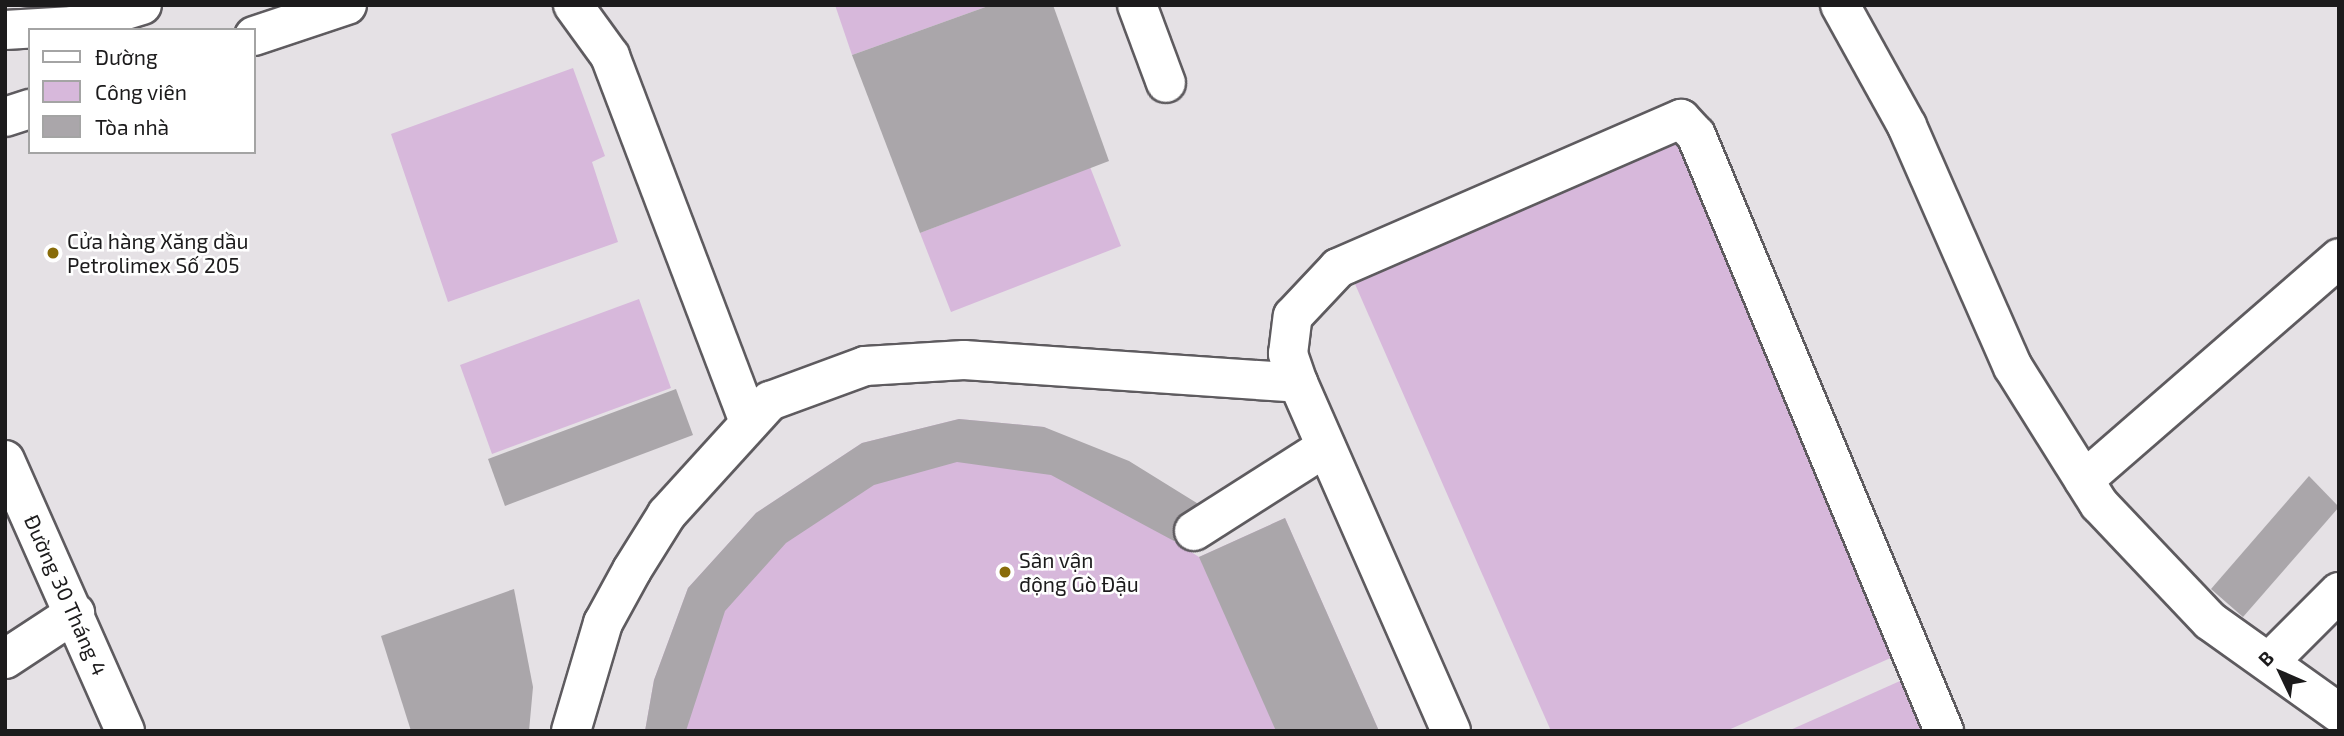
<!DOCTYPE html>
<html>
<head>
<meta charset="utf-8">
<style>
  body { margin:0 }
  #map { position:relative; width:2344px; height:736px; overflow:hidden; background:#e5e1e5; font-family:"Exo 2",sans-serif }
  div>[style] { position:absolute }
  .green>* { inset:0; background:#d7b8db }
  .building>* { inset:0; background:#aaa6aa }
  .roads { filter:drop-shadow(2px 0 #5e5b5f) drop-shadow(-2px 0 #5e5b5f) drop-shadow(0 2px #5e5b5f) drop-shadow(0 -2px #5e5b5f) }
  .minor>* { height:38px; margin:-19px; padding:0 19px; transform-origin:19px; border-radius:19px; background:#fff }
  .major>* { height:38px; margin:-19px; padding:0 19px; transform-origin:19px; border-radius:19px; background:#fff }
  .highway>* { height:38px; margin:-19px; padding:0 19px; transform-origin:19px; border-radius:19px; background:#fff }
  .dots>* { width:19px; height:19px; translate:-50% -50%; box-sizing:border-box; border:4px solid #fff; border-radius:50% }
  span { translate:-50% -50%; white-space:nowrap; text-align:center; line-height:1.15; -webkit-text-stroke:5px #fff; paint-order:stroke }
  .poi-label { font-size:21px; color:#1c1b1c }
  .left { translate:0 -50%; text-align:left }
  .street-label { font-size:21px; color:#1c1b1c }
  .frame { position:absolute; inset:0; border:7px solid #1c1b1c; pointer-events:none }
  .legend { position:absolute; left:28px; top:28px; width:228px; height:126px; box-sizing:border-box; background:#fff; border:2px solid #a4a4a4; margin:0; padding:9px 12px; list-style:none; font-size:21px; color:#1c1b1c }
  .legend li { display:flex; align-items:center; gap:14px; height:35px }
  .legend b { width:35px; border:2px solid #a4a4a4 }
  .north { position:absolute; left:2246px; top:638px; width:70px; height:70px; -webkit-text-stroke:5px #fff; paint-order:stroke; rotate:314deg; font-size:19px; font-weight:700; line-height:28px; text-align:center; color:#1c1b1c }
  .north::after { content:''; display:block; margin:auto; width:24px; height:32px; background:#1c1b1c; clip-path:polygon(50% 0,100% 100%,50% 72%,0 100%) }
</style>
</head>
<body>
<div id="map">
  <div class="green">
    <div style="clip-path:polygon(835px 5px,991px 5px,852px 55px)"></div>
    <div style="clip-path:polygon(573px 68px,605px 156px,592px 162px,618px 242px,448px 302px,391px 134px)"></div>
    <div style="clip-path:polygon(1680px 140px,1904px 652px,1726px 731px,1551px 731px,1355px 284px)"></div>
    <div style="clip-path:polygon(1090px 167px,1121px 246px,951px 312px,920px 233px)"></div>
    <div style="clip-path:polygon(639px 299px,671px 388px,492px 454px,460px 365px)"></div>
    <div style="clip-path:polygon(959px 419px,1044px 427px,1200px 505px,1174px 541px,1199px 557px,1285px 518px,1379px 731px,645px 731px,654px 680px,688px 588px,756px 513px,862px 443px)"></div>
    <div style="clip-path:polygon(1900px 681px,1921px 731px,1788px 731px)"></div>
  </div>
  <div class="building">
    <div style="clip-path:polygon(991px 5px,1053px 5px,1109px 161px,920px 233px,852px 55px)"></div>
    <div style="clip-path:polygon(676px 389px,693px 435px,505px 506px,488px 459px)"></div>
    <div style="clip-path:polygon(959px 419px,1044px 427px,1129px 461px,1200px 505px,1174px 541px,1051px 475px,957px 462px,874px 485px,786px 543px,725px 611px,686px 731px,645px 731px,654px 680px,688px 588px,756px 513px,862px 443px)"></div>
    <div style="clip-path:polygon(2309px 476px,2339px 507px,2243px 617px,2211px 589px)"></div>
    <div style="clip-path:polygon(1285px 518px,1379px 731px,1276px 731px,1199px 557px)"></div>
    <div style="clip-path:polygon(514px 589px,533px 687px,529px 731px,411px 731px,381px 636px)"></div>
  </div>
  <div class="roads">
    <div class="minor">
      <div style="left:573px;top:5px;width:63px;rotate:54deg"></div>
      <div style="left:610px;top:56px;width:392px;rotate:69.2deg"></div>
      <div style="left:1137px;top:5px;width:83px;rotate:69.6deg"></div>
      <div style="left:1840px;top:5px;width:138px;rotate:61deg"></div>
      <div style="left:1907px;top:126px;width:263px;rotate:66.3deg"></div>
      <div style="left:2013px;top:367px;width:162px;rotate:57.9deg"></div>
      <div style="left:2099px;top:504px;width:161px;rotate:46.5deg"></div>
      <div style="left:2210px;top:621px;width:158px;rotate:35.5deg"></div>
      <div style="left:2084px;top:480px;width:338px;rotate:-41deg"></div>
      <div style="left:1194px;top:531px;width:156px;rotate:-32.5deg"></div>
      <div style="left:5px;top:659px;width:84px;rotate:-33.3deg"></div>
      <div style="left:2269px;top:662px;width:99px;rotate:-45deg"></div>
      <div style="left:571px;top:731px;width:113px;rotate:-73.5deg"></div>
      <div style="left:603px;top:623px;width:60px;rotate:-61.3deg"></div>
      <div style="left:632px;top:570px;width:66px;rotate:-58deg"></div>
      <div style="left:667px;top:514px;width:153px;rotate:-47.7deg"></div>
      <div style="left:770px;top:401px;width:101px;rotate:-20.2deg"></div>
      <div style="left:865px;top:366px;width:99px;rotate:-3.5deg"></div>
      <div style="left:964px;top:360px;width:335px;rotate:3.9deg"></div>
      <div style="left:1451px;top:731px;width:380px;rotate:-113.7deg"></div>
      <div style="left:1298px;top:383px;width:31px;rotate:-109deg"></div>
      <div style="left:1288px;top:354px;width:38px;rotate:-83deg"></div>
      <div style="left:1293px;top:316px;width:66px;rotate:-46.8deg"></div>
      <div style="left:1338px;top:268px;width:374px;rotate:-23.5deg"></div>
      <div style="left:1681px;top:119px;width:22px;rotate:47deg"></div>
      <div style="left:1696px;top:135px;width:646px;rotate:67.41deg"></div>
    </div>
    <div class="major">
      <div style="left:5px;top:460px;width:296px;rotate:66.1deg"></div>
    </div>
    <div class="highway">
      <div style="left:5px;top:30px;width:68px;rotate:-3.4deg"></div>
      <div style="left:73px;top:26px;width:72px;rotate:-16.9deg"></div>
      <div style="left:254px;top:36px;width:98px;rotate:-18.4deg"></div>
      <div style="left:5px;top:117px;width:26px;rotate:-18deg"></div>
    </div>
  </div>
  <div class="dots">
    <div style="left:53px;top:253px;background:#886b09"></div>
    <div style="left:1005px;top:572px;background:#886b09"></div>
  </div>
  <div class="poi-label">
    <span class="left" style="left:67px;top:253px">Cửa hàng Xăng dầu<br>Petrolimex Số 205</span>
    <span class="left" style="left:1019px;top:572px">Sân vận<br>động Gò Đậu</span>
  </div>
  <div class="street-label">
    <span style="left:66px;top:595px;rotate:66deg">Đường 30 Tháng 4</span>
  </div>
  <div class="frame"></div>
  <ul class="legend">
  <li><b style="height:9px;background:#fff"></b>Đường</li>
  <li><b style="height:19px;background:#d7b8db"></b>Công viên</li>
  <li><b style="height:19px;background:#aaa6aa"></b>Tòa nhà</li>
  </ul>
  <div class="north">B</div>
</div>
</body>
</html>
